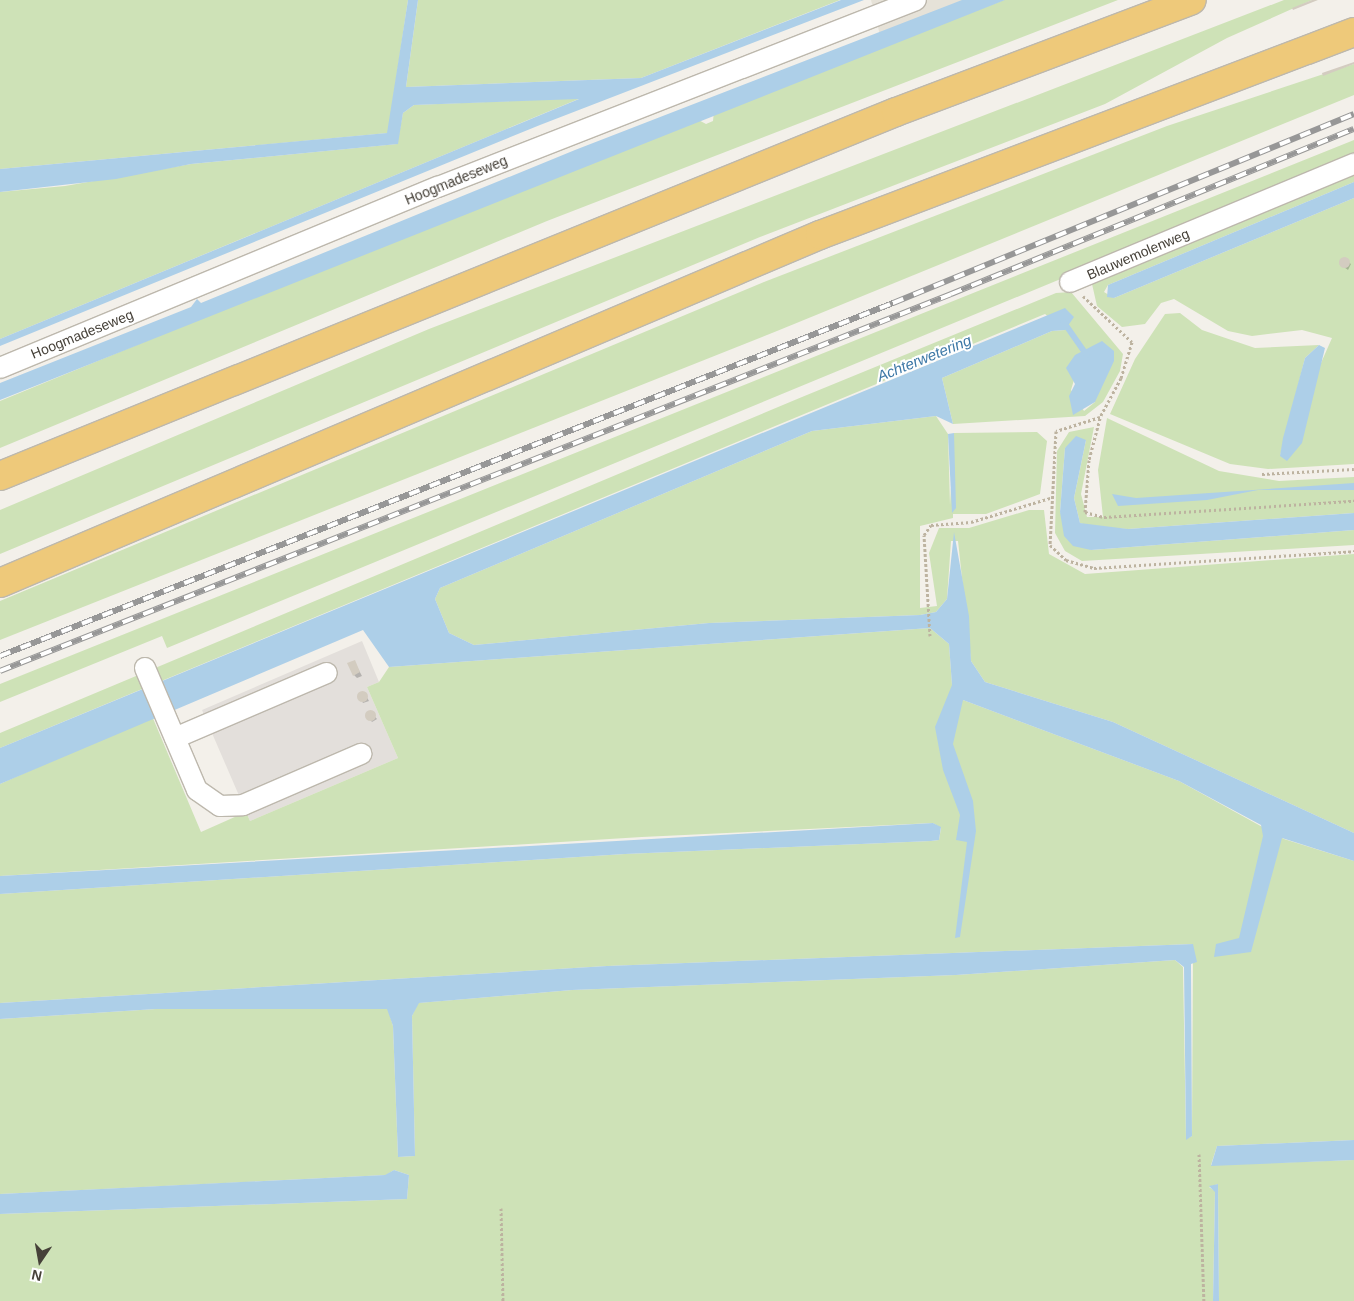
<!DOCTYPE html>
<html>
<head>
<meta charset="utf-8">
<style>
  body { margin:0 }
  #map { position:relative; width:1354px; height:1301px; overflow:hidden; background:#f3f0ea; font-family:Helvetica,sans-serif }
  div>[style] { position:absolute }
  .residential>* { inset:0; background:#e6e2d8 }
  .industrial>* { inset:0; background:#e3dfdb }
  .green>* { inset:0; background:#cee2b7 }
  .water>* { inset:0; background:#adcfe8 }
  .shadow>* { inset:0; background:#0003 }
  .stream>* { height:5.5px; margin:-2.75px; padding:0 2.75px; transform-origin:2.75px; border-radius:2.75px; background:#adcfe8 }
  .building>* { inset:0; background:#d3ccc0 }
  .round { border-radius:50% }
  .path>* { height:3px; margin-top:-1.5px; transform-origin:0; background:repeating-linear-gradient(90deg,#bdb3a0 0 2.5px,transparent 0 5px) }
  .roads { filter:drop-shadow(1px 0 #bdb8ad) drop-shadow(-1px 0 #bdb8ad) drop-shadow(0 1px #bdb8ad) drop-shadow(0 -1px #bdb8ad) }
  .minor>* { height:20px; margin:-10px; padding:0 10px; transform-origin:10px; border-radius:10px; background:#fff }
  .highway>* { height:28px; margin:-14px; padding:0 14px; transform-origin:14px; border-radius:14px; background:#eec97a }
  .rail>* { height:5.5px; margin-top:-2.75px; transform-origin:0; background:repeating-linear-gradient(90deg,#fff 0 11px,#979797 0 22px); box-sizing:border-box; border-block:1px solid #979797 }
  span { translate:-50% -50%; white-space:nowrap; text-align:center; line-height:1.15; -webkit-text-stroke:4px #fff; paint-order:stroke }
  .street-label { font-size:14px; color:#464139 }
  .water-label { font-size:15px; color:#3d78a6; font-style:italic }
  .north { position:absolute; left:15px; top:1236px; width:50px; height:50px; -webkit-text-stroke:4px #fff; paint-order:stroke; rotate:192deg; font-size:14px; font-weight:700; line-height:20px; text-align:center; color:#464139 }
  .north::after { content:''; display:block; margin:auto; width:18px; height:22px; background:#464139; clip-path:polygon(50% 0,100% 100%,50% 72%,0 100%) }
</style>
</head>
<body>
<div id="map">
  <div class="residential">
    <div style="clip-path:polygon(871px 0,983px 0,881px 39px)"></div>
  </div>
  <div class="industrial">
    <div style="clip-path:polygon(362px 641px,379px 682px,367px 687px,398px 758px,250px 821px,202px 710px)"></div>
  </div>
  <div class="green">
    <div style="clip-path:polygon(0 0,408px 0,388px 133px,0 169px)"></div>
    <div style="clip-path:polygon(418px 0,840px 0,641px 78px,406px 87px)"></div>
    <div style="clip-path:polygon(1004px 0,1118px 0,547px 221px,0 448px,0 401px,693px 117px,706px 124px,713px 121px,714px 111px)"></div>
    <div style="clip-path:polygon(1284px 0,1312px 0,1227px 38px,1105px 104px,760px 237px,0 554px,0 510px,429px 329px)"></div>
    <div style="clip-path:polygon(1354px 64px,1354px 95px,777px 331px,0 640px,0 601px,764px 282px,1167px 126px)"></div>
    <div style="clip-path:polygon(581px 98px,0 339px,0 192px,65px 186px,191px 164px,397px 144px,403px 113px,414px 105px)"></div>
    <div style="clip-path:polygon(1354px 140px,1354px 156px,1230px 209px,167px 648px,162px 636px,0 702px,0 684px)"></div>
    <div style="clip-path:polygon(1354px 171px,1354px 182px,1108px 285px,1104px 292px,1114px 298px,1354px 198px,1354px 464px,1268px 469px,1230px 464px,1110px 414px,1135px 359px,1165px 314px,1180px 313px,1202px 330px,1255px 348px,1319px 345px,1305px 358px,1280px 456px,1332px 338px,1302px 330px,1252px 336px,1228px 331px,1174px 299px,1161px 303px,1145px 324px,1122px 327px,1097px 306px,1092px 284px)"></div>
    <div style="clip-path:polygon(evenodd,1071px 292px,1123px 354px,1120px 371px,1103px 402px,1085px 416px,953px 424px,942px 378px,1052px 331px,1065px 330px,1045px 314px,0 748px,0 733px,802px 397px,1056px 293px,1071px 292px,1074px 380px,1095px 402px,1084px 411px,1071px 390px,1074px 380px)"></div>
    <div style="clip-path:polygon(936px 416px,948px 434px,950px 505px,954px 433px,1037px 432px,1047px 441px,1040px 494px,986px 514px,953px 514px,953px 518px,920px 526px,920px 608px,937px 606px,929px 553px,939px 528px,969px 528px,1029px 510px,1044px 510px,1049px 554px,1085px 574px,1354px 554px,1354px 833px,1113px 722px,985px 682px,971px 661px,958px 541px,951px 541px,947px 599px,936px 612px,920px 615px,709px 623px,474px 645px,449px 633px,435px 599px,440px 588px,812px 431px)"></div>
    <div style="clip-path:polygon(1107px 418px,1219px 471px,1279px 481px,1354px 477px,1354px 513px,1128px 529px,1092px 527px,1080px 523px,1074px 498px,1086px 440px,1065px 448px,1060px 512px,1091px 550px,1354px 530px,1354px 545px,1082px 561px,1065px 551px,1055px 533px,1057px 451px,1069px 432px,1094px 427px,1081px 494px,1087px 517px,1103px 517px,1098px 470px)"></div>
    <div style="clip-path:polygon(930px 628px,949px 644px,952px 685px,963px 700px,1179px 781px,1284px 839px,1354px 861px,1354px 1140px,1217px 1146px,1211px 1165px,1354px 1160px,1354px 1301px,1219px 1301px,1218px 1184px,1209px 1187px,1215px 1191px,1213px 1301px,0 1301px,0 1214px,407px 1199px,409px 1175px,394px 1170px,386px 1175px,0 1194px,0 1019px,156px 1009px,388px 1009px,393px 1026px,398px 1157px,415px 1156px,412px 1016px,418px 1003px,572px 990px,956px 975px,1175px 960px,1183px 967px,1186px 1139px,1192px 1136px,1193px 944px,607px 966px,0 1003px,0 894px,625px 854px,931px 841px,939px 840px,941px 828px,933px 823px,642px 837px,0 876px,0 784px,152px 716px,201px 832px,246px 812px,250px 821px,398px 758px,367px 687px,379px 682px,389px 667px)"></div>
  </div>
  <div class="water">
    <div style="clip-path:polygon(408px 0,418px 0,406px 87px,641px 78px,841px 0,864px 0,540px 125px,0 346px,0 339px,579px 99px,414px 105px,403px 113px,398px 144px,191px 164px,116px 179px,0 192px,0 169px,387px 133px)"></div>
    <div style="clip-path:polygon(962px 0,1005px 0,0 400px,0 383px,191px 307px,197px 299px,201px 303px,575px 150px)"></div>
    <div style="clip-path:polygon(1354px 182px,1354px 198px,1114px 298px,1107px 297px,1108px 285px)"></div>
    <div style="clip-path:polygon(1065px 308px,1074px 317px,1065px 330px,1052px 331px,942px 378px,953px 424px,936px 416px,812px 431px,440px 588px,435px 599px,449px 633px,474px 645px,709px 623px,920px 615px,936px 612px,947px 599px,954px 532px,969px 616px,971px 661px,985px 682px,1113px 722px,1354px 833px,1354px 861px,1282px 838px,1251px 952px,1214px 957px,1216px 944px,1239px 938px,1263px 836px,1261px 825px,1179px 781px,963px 700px,953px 744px,973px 801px,976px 831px,960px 937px,955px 938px,967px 842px,956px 840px,960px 815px,943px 770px,935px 727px,952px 685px,949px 644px,930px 628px,389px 667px,363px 630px,0 784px,0 748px)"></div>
    <div style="clip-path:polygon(1102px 341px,1114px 351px,1114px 361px,1095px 402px,1073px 415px,1069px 396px,1075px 384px,1066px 368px,1075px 355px)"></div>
    <div style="clip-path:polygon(1319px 345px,1325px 348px,1302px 443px,1287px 461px,1280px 456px,1283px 438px,1305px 358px)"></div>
    <div style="clip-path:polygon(954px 433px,956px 508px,952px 513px,948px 434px)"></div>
    <div style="clip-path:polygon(1076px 436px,1086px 440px,1074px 498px,1080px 523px,1128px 529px,1354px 513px,1354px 530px,1091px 550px,1073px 546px,1064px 536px,1060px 512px,1065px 448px)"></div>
    <div style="clip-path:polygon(1354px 483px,1354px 490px,1258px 490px,1207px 500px,1118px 506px,1112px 494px,1136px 498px)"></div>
    <div style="clip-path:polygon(933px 823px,941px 827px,939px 840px,931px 841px,625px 854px,0 894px,0 876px)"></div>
    <div style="clip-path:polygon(1193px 944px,1197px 962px,1191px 964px,1192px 1136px,1186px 1140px,1184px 967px,1175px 960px,956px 975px,572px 990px,419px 1003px,412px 1016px,415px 1156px,398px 1157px,393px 1026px,387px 1009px,156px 1009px,0 1019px,0 1003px,607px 966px)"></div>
    <div style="clip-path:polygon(1354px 1140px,1354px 1160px,1211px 1166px,1217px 1146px)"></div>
    <div style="clip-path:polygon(394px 1170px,409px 1175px,407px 1199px,0 1214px,0 1194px,385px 1175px)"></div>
    <div style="clip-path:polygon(1218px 1184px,1219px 1301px,1213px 1301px,1215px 1192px,1209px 1186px)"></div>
  </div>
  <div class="shadow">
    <div style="clip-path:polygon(1342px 258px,1351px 264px,1348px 270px,1340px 264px)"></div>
    <div style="clip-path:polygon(354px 661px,362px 676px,357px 678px,354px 675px)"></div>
    <div style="clip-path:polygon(364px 692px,369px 701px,363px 703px,358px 694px)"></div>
    <div style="clip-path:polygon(370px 711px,377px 719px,372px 722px,366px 714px)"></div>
  </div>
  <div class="stream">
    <div style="left:1064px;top:322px;width:40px;rotate:55.1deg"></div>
  </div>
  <div class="building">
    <div style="clip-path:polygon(1312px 0,1318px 0,1293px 10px,1292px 8px)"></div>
    <div style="clip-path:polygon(1354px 62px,1354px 64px,1323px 76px,1322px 73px)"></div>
    <div class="round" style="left:1338.5px;top:256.5px;width:11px;height:11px"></div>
    <div style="clip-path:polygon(355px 660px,360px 672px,353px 676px,347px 663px)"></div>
    <div class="round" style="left:356.5px;top:690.5px;width:11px;height:11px"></div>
    <div class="round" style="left:364.5px;top:709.5px;width:11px;height:11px"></div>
  </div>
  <div class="path">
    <div style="left:1083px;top:296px;width:67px;rotate:43.2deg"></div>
    <div style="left:1132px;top:342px;width:38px;rotate:107deg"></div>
    <div style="left:1121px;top:378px;width:44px;rotate:118.3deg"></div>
    <div style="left:1100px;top:417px;width:46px;rotate:162.3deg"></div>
    <div style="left:1056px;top:431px;width:114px;rotate:93deg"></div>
    <div style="left:1050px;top:545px;width:22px;rotate:43deg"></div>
    <div style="left:1066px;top:560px;width:29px;rotate:16deg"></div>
    <div style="left:1094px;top:568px;width:261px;rotate:-3.7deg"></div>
    <div style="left:1100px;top:418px;width:43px;rotate:104.7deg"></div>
    <div style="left:1089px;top:460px;width:52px;rotate:94.4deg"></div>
    <div style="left:1085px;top:512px;width:20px;rotate:15deg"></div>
    <div style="left:1104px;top:517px;width:251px;rotate:-3.7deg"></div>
    <div style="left:1262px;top:474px;width:92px;rotate:-3.1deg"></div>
    <div style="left:930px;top:636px;width:101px;rotate:-93.4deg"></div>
    <div style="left:924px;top:535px;width:12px;rotate:-55deg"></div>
    <div style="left:931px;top:525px;width:40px;rotate:-4.3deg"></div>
    <div style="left:971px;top:522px;width:83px;rotate:-16.9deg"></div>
    <div style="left:1199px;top:1154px;width:147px;rotate:88.1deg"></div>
    <div style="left:501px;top:1208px;width:93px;rotate:88.8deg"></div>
  </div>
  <div class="roads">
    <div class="minor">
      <div style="left:1070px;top:282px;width:308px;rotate:-22.6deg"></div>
      <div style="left:0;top:368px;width:474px;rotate:-22.5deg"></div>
      <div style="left:438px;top:187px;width:513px;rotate:-21.37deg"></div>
      <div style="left:145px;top:668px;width:133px;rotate:66.9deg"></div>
      <div style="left:197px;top:790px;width:28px;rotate:35deg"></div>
      <div style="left:220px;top:806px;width:23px;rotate:-2deg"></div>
      <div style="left:243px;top:805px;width:129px;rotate:-23.4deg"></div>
      <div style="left:175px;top:738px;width:165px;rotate:-23.2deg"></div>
    </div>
    <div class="highway">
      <div style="left:0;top:476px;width:967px;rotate:-22.11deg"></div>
      <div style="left:896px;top:112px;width:316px;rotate:-20.7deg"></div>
      <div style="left:0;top:583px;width:891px;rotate:-23deg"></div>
      <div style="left:820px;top:235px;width:571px;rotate:-20.81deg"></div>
    </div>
  </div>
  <div class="rail">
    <div style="left:0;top:656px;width:960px;rotate:-21.57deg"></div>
    <div style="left:893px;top:303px;width:498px;rotate:-22.3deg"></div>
    <div style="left:0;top:671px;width:1023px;rotate:-21.62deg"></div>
    <div style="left:951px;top:294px;width:435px;rotate:-22.3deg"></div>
  </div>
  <div class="street-label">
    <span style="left:456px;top:180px;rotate:-22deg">Hoogmadeseweg</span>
    <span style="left:1138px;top:254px;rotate:-23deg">Blauwemolenweg</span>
    <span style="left:82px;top:334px;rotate:-22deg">Hoogmadeseweg</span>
  </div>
  <div class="water-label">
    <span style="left:924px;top:358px;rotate:-22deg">Achterwetering</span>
  </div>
  <div class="north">N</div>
</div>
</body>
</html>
